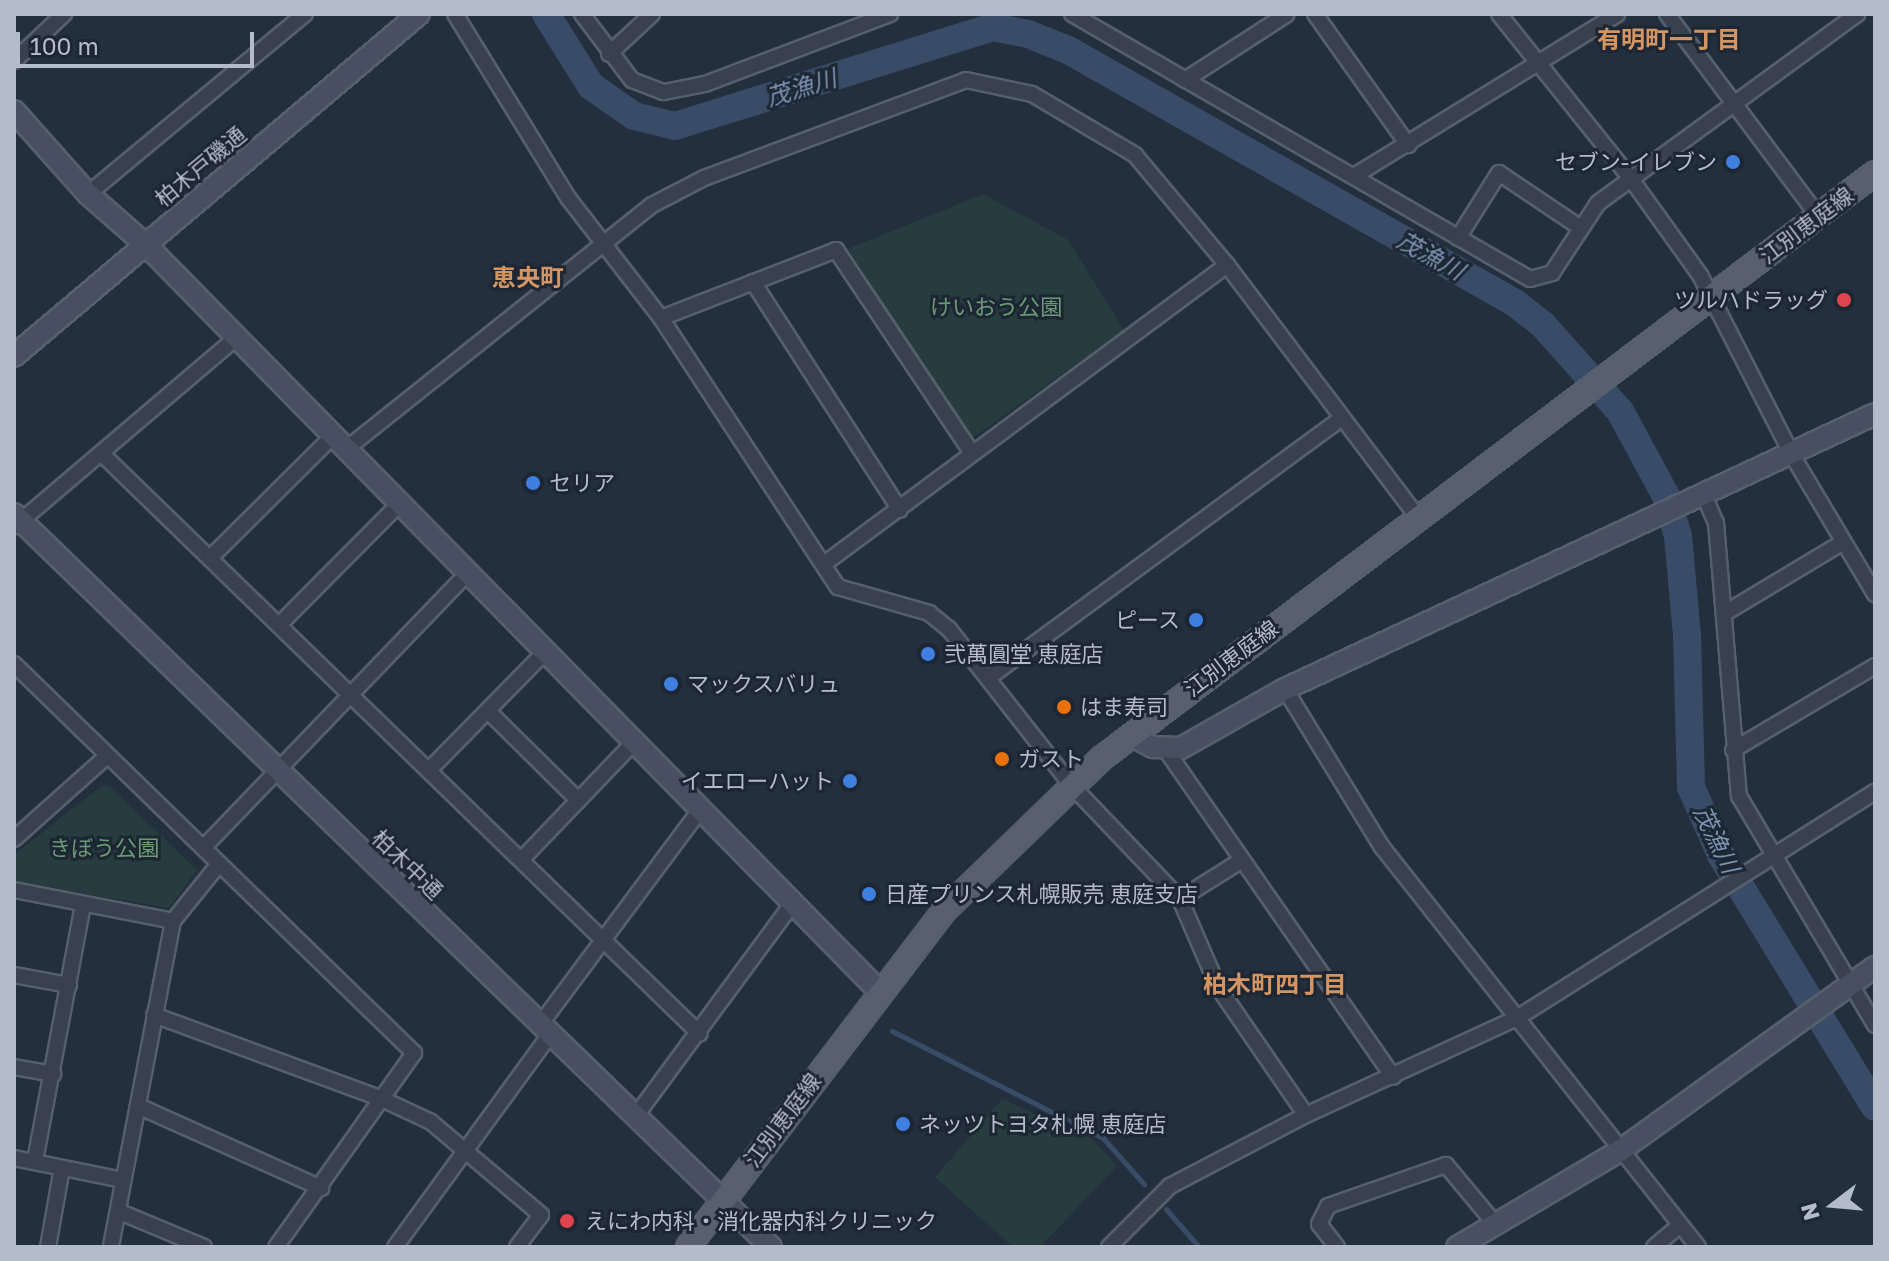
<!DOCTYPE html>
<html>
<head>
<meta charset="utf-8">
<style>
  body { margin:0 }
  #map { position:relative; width:1889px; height:1261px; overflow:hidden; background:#242f3e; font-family:"Golos Text","Noto Sans JP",sans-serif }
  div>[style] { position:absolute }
  .green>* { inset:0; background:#263c3f }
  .stream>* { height:5px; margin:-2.5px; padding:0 2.5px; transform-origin:2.5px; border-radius:2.5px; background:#394c67 }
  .river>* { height:28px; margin:-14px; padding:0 14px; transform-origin:14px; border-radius:14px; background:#394c67 }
  .roads { filter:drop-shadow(2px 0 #565f6c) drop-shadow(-2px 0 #565f6c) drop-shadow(0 2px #565f6c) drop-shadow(0 -2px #565f6c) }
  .street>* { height:14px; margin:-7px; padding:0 7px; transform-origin:7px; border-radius:7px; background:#38414e }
  .secondary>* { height:20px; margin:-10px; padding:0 10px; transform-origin:10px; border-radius:10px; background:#465061 }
  .primary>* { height:22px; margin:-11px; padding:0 11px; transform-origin:11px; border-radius:11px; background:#56606e }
  .dots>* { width:22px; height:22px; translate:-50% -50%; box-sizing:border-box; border:4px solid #1d2633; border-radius:50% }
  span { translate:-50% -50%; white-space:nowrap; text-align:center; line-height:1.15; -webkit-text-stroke:6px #1d2633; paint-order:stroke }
  .poi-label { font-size:22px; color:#b4bcc9 }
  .right { translate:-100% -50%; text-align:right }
  .left { translate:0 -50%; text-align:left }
  .street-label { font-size:22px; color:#b4bcc9 }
  .park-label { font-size:22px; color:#6b9a76 }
  .neighbourhood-label { font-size:24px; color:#d59563; font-weight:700 }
  .water-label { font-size:24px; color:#7c92b1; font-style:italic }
  .frame { position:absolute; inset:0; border:16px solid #b4bcc9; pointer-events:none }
  .north { position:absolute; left:1793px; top:1165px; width:80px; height:80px; -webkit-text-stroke:6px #1d2633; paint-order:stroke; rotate:254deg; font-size:22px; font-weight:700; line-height:32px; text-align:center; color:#b4bcc9 }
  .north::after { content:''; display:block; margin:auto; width:28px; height:36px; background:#b4bcc9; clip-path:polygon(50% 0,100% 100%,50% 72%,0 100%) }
  .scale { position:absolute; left:16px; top:32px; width:238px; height:36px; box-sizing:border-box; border:4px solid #b4bcc9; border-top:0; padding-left:10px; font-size:24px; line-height:28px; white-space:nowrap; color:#b4bcc9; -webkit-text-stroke:6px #1d2633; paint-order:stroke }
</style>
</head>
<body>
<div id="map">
  <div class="green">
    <div style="clip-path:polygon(983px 194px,1068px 240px,1124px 330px,971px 439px,848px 249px)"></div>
    <div style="clip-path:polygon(102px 785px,109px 786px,197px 870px,169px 908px,14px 882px,14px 855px)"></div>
    <div style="clip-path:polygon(1002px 1099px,1092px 1139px,1117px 1166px,1040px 1247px,1013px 1247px,935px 1177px)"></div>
  </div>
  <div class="stream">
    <div style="left:892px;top:1031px;width:237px;rotate:26.9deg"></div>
    <div style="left:1103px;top:1138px;width:62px;rotate:48.3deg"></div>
    <div style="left:1166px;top:1209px;width:50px;rotate:49deg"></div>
  </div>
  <div class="river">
    <div style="left:546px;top:14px;width:85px;rotate:58deg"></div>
    <div style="left:591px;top:86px;width:52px;rotate:34.9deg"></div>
    <div style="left:634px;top:116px;width:42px;rotate:13.7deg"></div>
    <div style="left:675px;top:126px;width:332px;rotate:-17.3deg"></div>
    <div style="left:992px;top:27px;width:37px;rotate:11deg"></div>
    <div style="left:1028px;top:34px;width:43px;rotate:21.8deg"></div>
    <div style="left:1068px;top:50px;width:514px;rotate:29.51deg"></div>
    <div style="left:1515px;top:303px;width:36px;rotate:38deg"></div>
    <div style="left:1543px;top:325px;width:115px;rotate:48.2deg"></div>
    <div style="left:1620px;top:411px;width:97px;rotate:61.6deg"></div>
    <div style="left:1666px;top:496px;width:42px;rotate:73.3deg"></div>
    <div style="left:1678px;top:536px;width:99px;rotate:84.8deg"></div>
    <div style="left:1687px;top:635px;width:152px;rotate:88.5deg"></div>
    <div style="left:1691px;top:787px;width:74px;rotate:66.2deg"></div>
    <div style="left:1721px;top:855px;width:295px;rotate:58.6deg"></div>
  </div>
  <div class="roads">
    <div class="street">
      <div style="left:455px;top:14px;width:217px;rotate:58.4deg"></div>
      <div style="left:569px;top:199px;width:150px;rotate:52.3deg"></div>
      <div style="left:661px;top:318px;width:322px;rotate:56.7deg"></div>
      <div style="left:838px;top:587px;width:95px;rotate:15.9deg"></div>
      <div style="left:929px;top:613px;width:26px;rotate:39deg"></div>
      <div style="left:949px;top:629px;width:199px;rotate:51.9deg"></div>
      <div style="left:1072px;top:786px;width:156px;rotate:46.3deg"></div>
      <div style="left:582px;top:14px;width:83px;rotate:52.9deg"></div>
      <div style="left:632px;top:80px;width:34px;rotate:21deg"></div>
      <div style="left:664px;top:92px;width:42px;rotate:-11deg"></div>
      <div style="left:705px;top:84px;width:198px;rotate:-20.7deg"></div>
      <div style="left:1072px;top:14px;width:529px;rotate:30.05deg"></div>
      <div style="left:1530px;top:279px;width:23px;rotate:-15deg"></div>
      <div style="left:1552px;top:273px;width:84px;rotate:-56.7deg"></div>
      <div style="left:1598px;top:203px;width:321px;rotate:-36.1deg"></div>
      <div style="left:1315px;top:14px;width:161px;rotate:54.6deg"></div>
      <div style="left:1499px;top:14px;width:211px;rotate:51.3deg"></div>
      <div style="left:1631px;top:179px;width:118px;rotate:54.3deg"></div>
      <div style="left:1700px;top:275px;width:202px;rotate:62.9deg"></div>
      <div style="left:1792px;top:455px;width:162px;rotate:59.2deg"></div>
      <div style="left:1667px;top:14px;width:252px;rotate:53.2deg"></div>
      <div style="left:609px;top:54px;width:59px;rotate:-42.9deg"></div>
      <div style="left:14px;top:61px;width:69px;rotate:-43.2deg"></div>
      <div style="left:1185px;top:80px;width:121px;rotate:-32.9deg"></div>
      <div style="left:1354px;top:176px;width:309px;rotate:-31.6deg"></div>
      <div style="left:88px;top:194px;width:282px;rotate:-39.7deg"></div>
      <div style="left:1458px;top:238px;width:77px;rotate:-57.8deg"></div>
      <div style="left:1499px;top:173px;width:95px;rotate:33.9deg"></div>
      <div style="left:753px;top:282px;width:271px;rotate:57.2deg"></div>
      <div style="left:661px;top:318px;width:188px;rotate:-21.2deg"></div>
      <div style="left:836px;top:250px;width:244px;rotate:56.2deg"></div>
      <div style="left:345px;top:450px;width:393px;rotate:-38.6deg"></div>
      <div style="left:652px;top:205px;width:59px;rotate:-27.4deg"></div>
      <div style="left:704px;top:178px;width:280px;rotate:-20.5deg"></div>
      <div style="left:966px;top:80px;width:67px;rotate:12deg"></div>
      <div style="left:1032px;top:94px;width:120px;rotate:30.6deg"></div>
      <div style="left:1135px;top:155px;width:143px;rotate:50.1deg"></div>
      <div style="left:1227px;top:265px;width:317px;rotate:52.9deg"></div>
      <div style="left:101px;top:453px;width:834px;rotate:44.13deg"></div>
      <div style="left:1704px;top:495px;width:30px;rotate:67deg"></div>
      <div style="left:1716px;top:523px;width:274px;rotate:85.2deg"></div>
      <div style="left:1739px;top:796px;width:266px;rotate:59.3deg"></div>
      <div style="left:15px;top:526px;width:292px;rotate:-40.4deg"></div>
      <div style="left:211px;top:557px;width:170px;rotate:-44.8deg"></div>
      <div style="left:824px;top:564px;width:502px;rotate:-36.57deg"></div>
      <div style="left:1725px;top:613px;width:138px;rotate:-31deg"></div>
      <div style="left:280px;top:624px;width:170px;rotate:-45.2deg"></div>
      <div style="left:14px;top:664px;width:558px;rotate:44.2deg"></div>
      <div style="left:414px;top:1053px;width:238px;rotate:125.4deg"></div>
      <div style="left:988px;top:678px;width:439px;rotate:-36.3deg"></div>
      <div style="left:1285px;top:689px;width:185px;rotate:58.5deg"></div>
      <div style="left:1382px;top:847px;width:510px;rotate:51.69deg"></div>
      <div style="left:488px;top:711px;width:127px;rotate:44.7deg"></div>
      <div style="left:1166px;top:750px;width:398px;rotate:55.2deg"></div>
      <div style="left:1733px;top:750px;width:165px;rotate:-30.6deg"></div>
      <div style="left:430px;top:769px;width:165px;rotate:-45.5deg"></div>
      <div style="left:14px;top:839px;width:125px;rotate:-41.7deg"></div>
      <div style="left:204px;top:847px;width:382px;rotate:-46.1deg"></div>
      <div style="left:522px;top:859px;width:165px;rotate:-46.2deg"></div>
      <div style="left:1242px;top:860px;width:73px;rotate:147.8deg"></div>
      <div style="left:1180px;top:899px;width:96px;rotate:66.6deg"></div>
      <div style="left:1218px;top:987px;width:155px;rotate:55.5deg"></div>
      <div style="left:14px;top:890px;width:162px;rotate:11deg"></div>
      <div style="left:173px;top:921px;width:332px;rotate:100.8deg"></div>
      <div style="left:173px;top:921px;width:73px;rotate:-51.1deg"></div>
      <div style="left:14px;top:975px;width:56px;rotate:10.3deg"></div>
      <div style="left:154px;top:1015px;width:243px;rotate:20.2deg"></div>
      <div style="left:382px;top:1099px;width:54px;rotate:25.1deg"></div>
      <div style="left:431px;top:1122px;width:144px;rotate:40.2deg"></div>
      <div style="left:541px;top:1215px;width:40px;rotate:127deg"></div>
      <div style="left:539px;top:1026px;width:269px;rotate:-53.3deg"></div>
      <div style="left:14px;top:1067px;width:40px;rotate:10deg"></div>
      <div style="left:138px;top:1106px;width:201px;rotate:24.1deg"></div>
      <div style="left:635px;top:1117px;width:266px;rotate:-53.6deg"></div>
      <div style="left:14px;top:1158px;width:111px;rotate:11.4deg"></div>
      <div style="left:35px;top:1161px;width:261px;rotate:-79.4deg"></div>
      <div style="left:120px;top:1212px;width:91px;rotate:22.6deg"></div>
      <div style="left:48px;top:1247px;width:80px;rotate:-80deg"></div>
      <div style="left:395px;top:1247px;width:261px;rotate:-53.9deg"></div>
      <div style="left:1109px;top:1247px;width:86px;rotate:-45deg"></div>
      <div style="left:1170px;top:1186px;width:153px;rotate:-27.6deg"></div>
      <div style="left:1306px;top:1115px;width:232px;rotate:-24.7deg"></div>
      <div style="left:1517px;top:1018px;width:423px;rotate:-32.3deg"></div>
      <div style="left:1337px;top:1247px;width:29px;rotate:-128deg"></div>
      <div style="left:1319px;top:1224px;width:20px;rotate:-63deg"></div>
      <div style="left:1328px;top:1206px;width:125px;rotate:-19.2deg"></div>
      <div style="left:1446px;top:1165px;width:78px;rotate:50.2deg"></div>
      <div style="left:1654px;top:1247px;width:34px;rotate:-40deg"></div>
    </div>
    <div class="secondary">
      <div style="left:14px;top:111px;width:111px;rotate:48.3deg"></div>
      <div style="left:88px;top:194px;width:76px;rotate:41.3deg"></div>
      <div style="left:145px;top:244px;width:1047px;rotate:45.5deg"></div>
      <div style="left:14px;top:356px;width:530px;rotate:-40.18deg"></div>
      <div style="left:14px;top:514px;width:1054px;rotate:44.08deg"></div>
      <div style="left:1132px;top:736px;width:24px;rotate:28deg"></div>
      <div style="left:1153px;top:747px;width:28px;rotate:2deg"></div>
      <div style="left:1181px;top:748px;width:120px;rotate:-29.6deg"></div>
      <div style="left:1285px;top:689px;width:651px;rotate:-24.99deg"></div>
      <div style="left:1457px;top:1247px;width:191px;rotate:-30.6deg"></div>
      <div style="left:1621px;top:1150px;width:313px;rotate:-35.8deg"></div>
    </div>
    <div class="primary">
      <div style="left:688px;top:1247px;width:422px;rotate:-52.7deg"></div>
      <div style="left:944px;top:911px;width:220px;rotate:-44.1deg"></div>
      <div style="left:1102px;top:758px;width:969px;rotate:-37.12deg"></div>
    </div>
  </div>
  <div class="dots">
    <div style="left:1733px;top:162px;background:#3f7fe0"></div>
    <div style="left:1844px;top:300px;background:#e0444e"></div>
    <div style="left:533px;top:483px;background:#3f7fe0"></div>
    <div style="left:1196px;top:620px;background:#3f7fe0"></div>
    <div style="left:928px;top:654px;background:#3f7fe0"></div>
    <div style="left:671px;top:684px;background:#3f7fe0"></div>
    <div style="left:1064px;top:707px;background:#e8710a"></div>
    <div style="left:1002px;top:759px;background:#e8710a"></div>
    <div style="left:850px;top:781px;background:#3f7fe0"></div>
    <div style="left:869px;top:894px;background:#3f7fe0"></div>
    <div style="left:903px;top:1124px;background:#3f7fe0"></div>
    <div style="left:567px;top:1221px;background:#e0444e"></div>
  </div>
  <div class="poi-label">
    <span class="right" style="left:1717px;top:162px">セブン-イレブン</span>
    <span class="right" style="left:1828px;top:300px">ツルハドラッグ</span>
    <span class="left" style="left:549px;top:483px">セリア</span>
    <span class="right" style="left:1180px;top:620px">ピース</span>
    <span class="left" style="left:944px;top:654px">弐萬圓堂 恵庭店</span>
    <span class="left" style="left:687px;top:684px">マックスバリュ</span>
    <span class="left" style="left:1080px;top:707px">はま寿司</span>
    <span class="left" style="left:1018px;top:759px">ガスト</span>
    <span class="right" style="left:834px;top:781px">イエローハット</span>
    <span class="left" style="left:885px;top:894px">日産プリンス札幌販売 恵庭支店</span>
    <span class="left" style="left:919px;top:1124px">ネッツトヨタ札幌 恵庭店</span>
    <span class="left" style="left:585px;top:1221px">えにわ内科・消化器内科クリニック</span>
  </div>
  <div class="street-label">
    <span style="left:200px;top:166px;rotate:-40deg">柏木戸磯通</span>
    <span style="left:1806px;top:225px;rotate:-37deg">江別恵庭線</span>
    <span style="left:1231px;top:658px;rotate:-37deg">江別恵庭線</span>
    <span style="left:408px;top:864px;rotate:44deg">柏木中通</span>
    <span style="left:782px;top:1120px;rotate:-53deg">江別恵庭線</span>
  </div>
  <div class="park-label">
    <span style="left:996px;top:307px">けいおう公園</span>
    <span style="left:104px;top:848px">きぼう公園</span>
  </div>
  <div class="neighbourhood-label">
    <span style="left:1669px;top:39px">有明町一丁目</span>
    <span style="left:528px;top:277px">恵央町</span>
    <span style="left:1275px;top:984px">柏木町四丁目</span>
  </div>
  <div class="water-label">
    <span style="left:801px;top:87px;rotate:-17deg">茂漁川</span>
    <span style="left:1431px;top:255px;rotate:29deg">茂漁川</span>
    <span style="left:1717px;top:839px;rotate:64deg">茂漁川</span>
  </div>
  <div class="frame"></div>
  <div class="north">N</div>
  <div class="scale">100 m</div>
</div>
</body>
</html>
